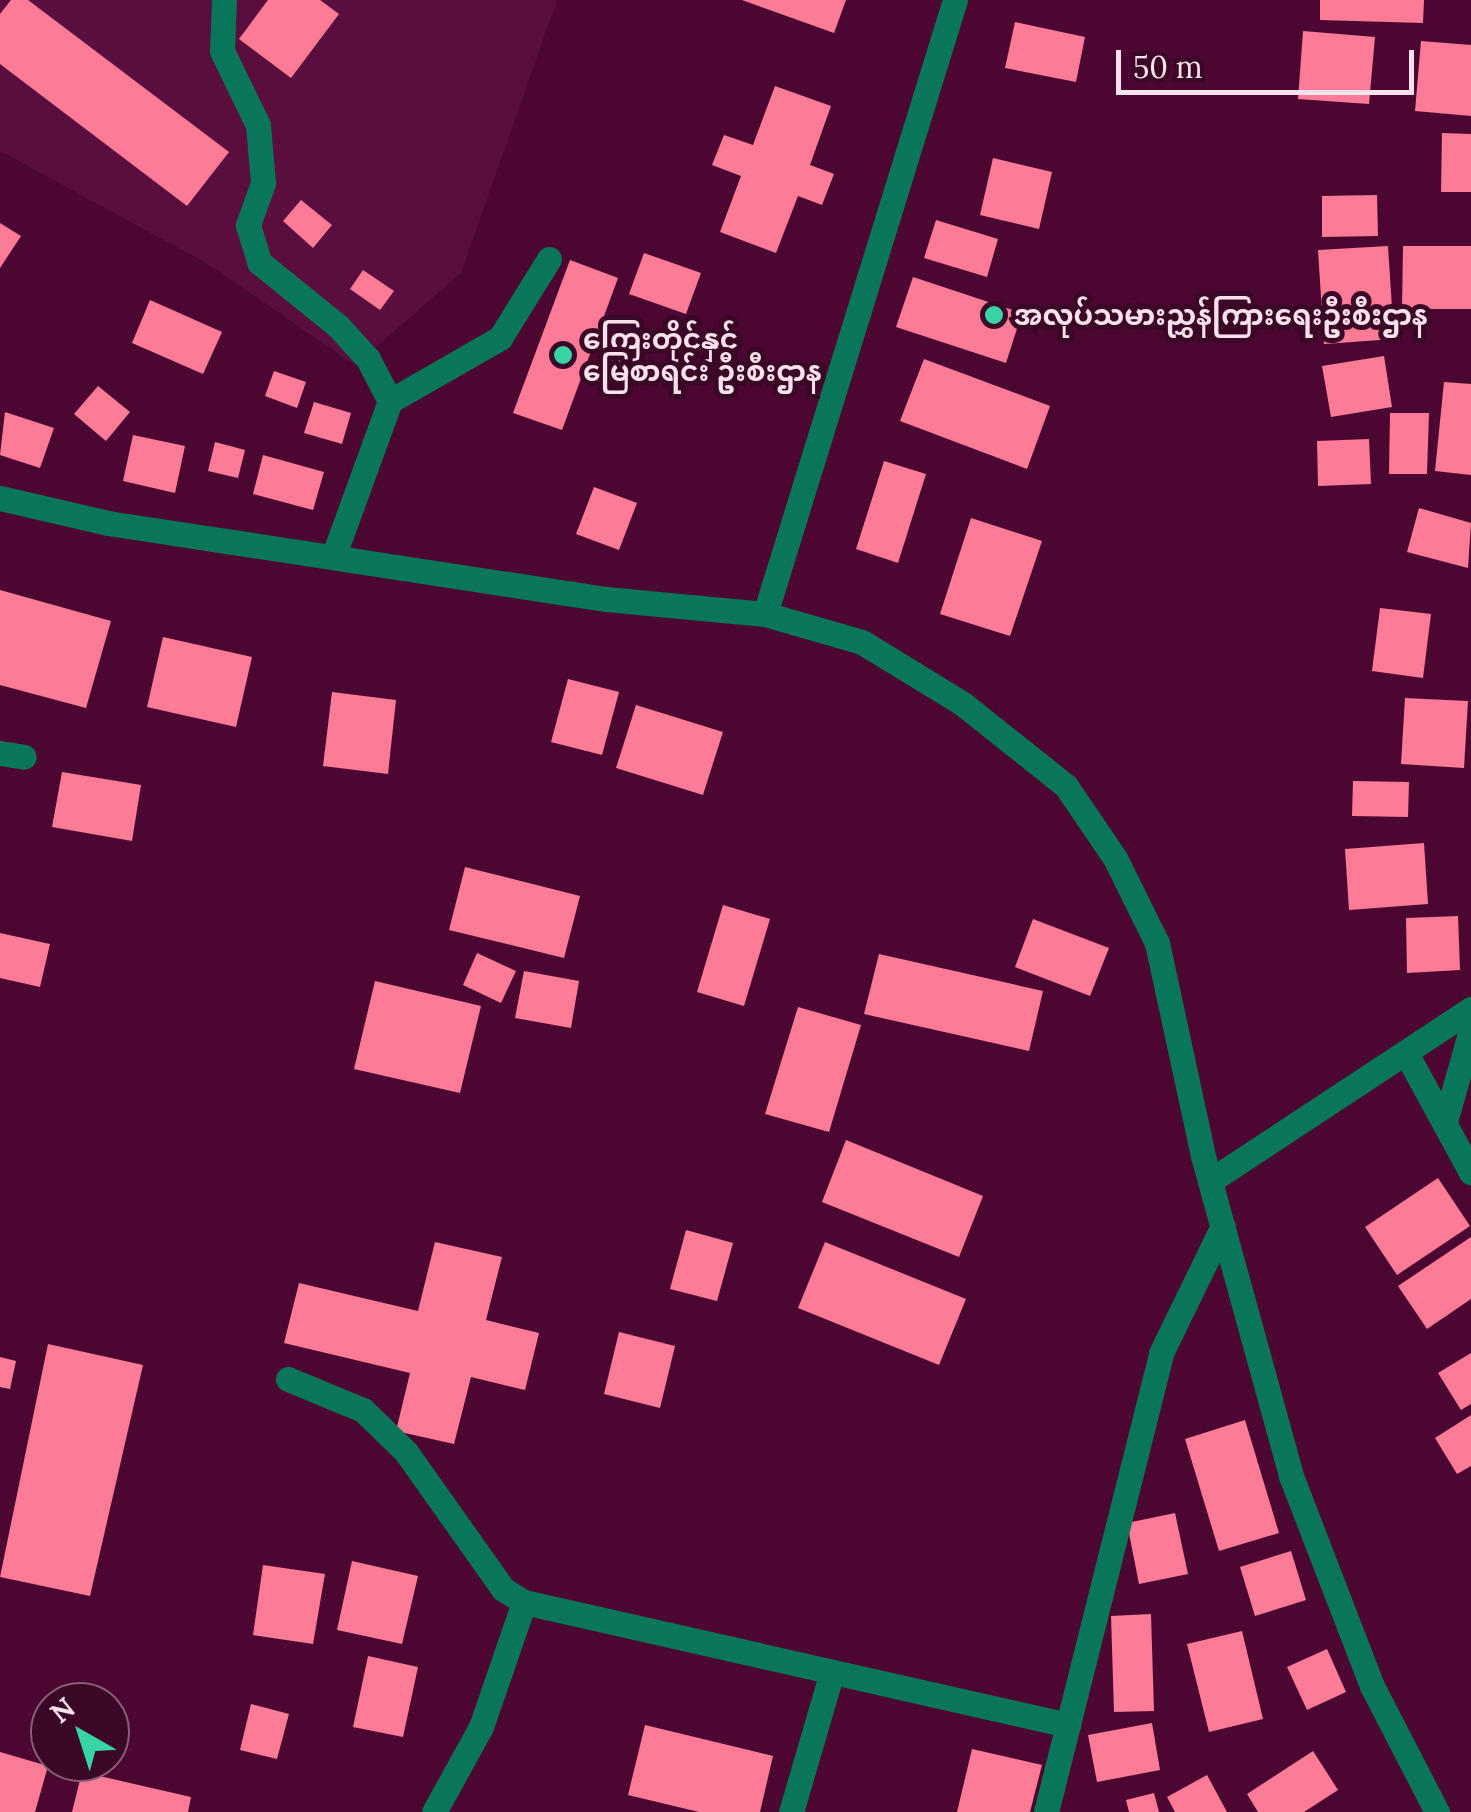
<!DOCTYPE html>
<html>
<head>
<meta charset="utf-8">
<style>
  body { margin:0 }
  #map { position:relative; width:1471px; height:1812px; overflow:hidden; background:#4b0631; font-family:Lora,"Noto Sans Myanmar",serif }
  div>[style] { position:absolute }
  .built>* { inset:0; background:#5a0e3e }
  .building>* { inset:0; background:#fc7b96 }
  .minor>* { height:25px; margin:-12.5px; padding:0 12.5px; transform-origin:12.5px; border-radius:12.5px; background:#097559 }
  .dots>* { width:28px; height:28px; translate:-50% -50%; box-sizing:border-box; border:5px solid #3a0726; border-radius:50% }
  span { translate:-50% -50%; white-space:nowrap; text-align:center; line-height:1.15; -webkit-text-stroke:10px #3a0726; paint-order:stroke }
  .poi-label { font-size:28px; color:#fbe1ec; font-weight:700 }
  .left { translate:0 -50%; text-align:left }
  .north { position:absolute; left:30px; top:1682px; width:100px; height:100px; box-sizing:border-box; background:#3a0726; border:2px solid #875e75; border-radius:50%; rotate:321deg; font-size:28px; font-weight:700; line-height:40px; text-align:center; color:#fbe1ec }
  .north::after { content:''; display:block; margin:auto; width:35px; height:45px; background:#37d4a6; clip-path:polygon(50% 0,100% 100%,50% 72%,0 100%) }
  .scale { position:absolute; left:1116px; top:50px; width:298px; height:45px; box-sizing:border-box; border:5px solid #fbe1ec; border-top:0; padding-left:12px; font-size:30px; line-height:35px; white-space:nowrap; color:#fbe1ec; -webkit-text-stroke:8px #3a0726; paint-order:stroke }
</style>
</head>
<body>
<div id="map">
  <div class="built">
    <div style="clip-path:polygon(0 0,557px 0,461px 273px,355px 365px,206px 263px,0 151px)"></div>
  </div>
  <div class="building">
    <div style="clip-path:polygon(11px 0,28px 0,229px 152px,187px 206px,0 64px,0 14px)"></div>
    <div style="clip-path:polygon(268px 0,320px 0,339px 14px,291px 78px,239px 39px)"></div>
    <div style="clip-path:polygon(742px 0,846px 0,834px 33px)"></div>
    <div style="clip-path:polygon(1320px 0,1424px 0,1423px 23px,1320px 20px)"></div>
    <div style="clip-path:polygon(1015px 22px,1085px 37px,1076px 82px,1005px 68px)"></div>
    <div style="clip-path:polygon(1303px 31px,1375px 37px,1369px 104px,1298px 99px)"></div>
    <div style="clip-path:polygon(1421px 41px,1471px 45px,1471px 116px,1415px 111px)"></div>
    <div style="clip-path:polygon(775px 86px,831px 106px,810px 165px,834px 174px,822px 205px,798px 196px,776px 253px,720px 232px,741px 176px,712px 165px,724px 135px,753px 145px)"></div>
    <div style="clip-path:polygon(1442px 133px,1471px 134px,1471px 192px,1441px 192px)"></div>
    <div style="clip-path:polygon(993px 158px,1052px 172px,1039px 229px,980px 215px)"></div>
    <div style="clip-path:polygon(1377px 195px,1378px 236px,1322px 237px,1322px 196px)"></div>
    <div style="clip-path:polygon(301px 200px,332px 225px,313px 248px,283px 221px)"></div>
    <div style="clip-path:polygon(936px 220px,998px 239px,987px 277px,924px 258px)"></div>
    <div style="clip-path:polygon(0 223px,21px 236px,0 268px)"></div>
    <div style="clip-path:polygon(1388px 246px,1394px 339px,1324px 344px,1318px 250px)"></div>
    <div style="clip-path:polygon(1403px 246px,1471px 246px,1471px 309px,1402px 309px)"></div>
    <div style="clip-path:polygon(644px 253px,701px 273px,686px 314px,629px 294px)"></div>
    <div style="clip-path:polygon(570px 260px,618px 278px,562px 430px,513px 413px)"></div>
    <div style="clip-path:polygon(363px 270px,394px 291px,380px 310px,350px 289px)"></div>
    <div style="clip-path:polygon(913px 277px,1022px 313px,1006px 363px,896px 327px)"></div>
    <div style="clip-path:polygon(150px 300px,222px 332px,203px 374px,132px 343px)"></div>
    <div style="clip-path:polygon(1384px 356px,1392px 407px,1331px 417px,1322px 366px)"></div>
    <div style="clip-path:polygon(924px 359px,1050px 406px,1027px 469px,900px 421px)"></div>
    <div style="clip-path:polygon(274px 371px,306px 382px,297px 408px,265px 396px)"></div>
    <div style="clip-path:polygon(1444px 382px,1471px 384px,1471px 475px,1435px 471px)"></div>
    <div style="clip-path:polygon(98px 386px,130px 412px,106px 441px,74px 414px)"></div>
    <div style="clip-path:polygon(314px 402px,351px 413px,342px 444px,304px 433px)"></div>
    <div style="clip-path:polygon(5px 412px,54px 428px,40px 468px,0 455px)"></div>
    <div style="clip-path:polygon(1390px 413px,1429px 413px,1427px 474px,1389px 474px)"></div>
    <div style="clip-path:polygon(133px 435px,185px 446px,175px 493px,123px 481px)"></div>
    <div style="clip-path:polygon(1369px 439px,1371px 484px,1318px 486px,1317px 441px)"></div>
    <div style="clip-path:polygon(215px 442px,245px 450px,238px 478px,208px 471px)"></div>
    <div style="clip-path:polygon(263px 455px,324px 472px,313px 510px,253px 494px)"></div>
    <div style="clip-path:polygon(884px 461px,926px 474px,898px 563px,856px 549px)"></div>
    <div style="clip-path:polygon(594px 487px,637px 503px,619px 550px,576px 534px)"></div>
    <div style="clip-path:polygon(1419px 508px,1471px 523px,1468px 568px,1407px 552px)"></div>
    <div style="clip-path:polygon(971px 518px,1042px 541px,1010px 636px,940px 614px)"></div>
    <div style="clip-path:polygon(0 590px,111px 621px,86px 708px,0 685px)"></div>
    <div style="clip-path:polygon(1380px 608px,1431px 614px,1423px 678px,1372px 671px)"></div>
    <div style="clip-path:polygon(163px 637px,252px 657px,236px 727px,147px 707px)"></div>
    <div style="clip-path:polygon(568px 679px,619px 692px,602px 755px,551px 742px)"></div>
    <div style="clip-path:polygon(332px 692px,396px 700px,388px 774px,323px 766px)"></div>
    <div style="clip-path:polygon(1405px 698px,1468px 701px,1464px 768px,1401px 764px)"></div>
    <div style="clip-path:polygon(636px 705px,723px 732px,703px 795px,616px 768px)"></div>
    <div style="clip-path:polygon(62px 772px,141px 785px,132px 841px,52px 827px)"></div>
    <div style="clip-path:polygon(1353px 781px,1409px 782px,1408px 817px,1352px 816px)"></div>
    <div style="clip-path:polygon(1424px 843px,1428px 904px,1349px 910px,1345px 849px)"></div>
    <div style="clip-path:polygon(465px 867px,580px 896px,564px 958px,449px 930px)"></div>
    <div style="clip-path:polygon(723px 905px,770px 919px,744px 1006px,697px 992px)"></div>
    <div style="clip-path:polygon(1458px 916px,1460px 970px,1407px 973px,1406px 918px)"></div>
    <div style="clip-path:polygon(1033px 919px,1109px 948px,1090px 996px,1015px 967px)"></div>
    <div style="clip-path:polygon(0 933px,50px 944px,40px 987px,0 978px)"></div>
    <div style="clip-path:polygon(477px 953px,516px 971px,501px 1003px,463px 985px)"></div>
    <div style="clip-path:polygon(879px 954px,1043px 991px,1029px 1051px,864px 1014px)"></div>
    <div style="clip-path:polygon(524px 971px,579px 981px,571px 1028px,515px 1018px)"></div>
    <div style="clip-path:polygon(375px 981px,481px 1006px,460px 1093px,354px 1069px)"></div>
    <div style="clip-path:polygon(798px 1007px,861px 1025px,829px 1132px,765px 1114px)"></div>
    <div style="clip-path:polygon(846px 1140px,983px 1196px,959px 1257px,822px 1202px)"></div>
    <div style="clip-path:polygon(1438px 1178px,1470px 1226px,1397px 1275px,1365px 1227px)"></div>
    <div style="clip-path:polygon(686px 1230px,733px 1243px,717px 1301px,670px 1289px)"></div>
    <div style="clip-path:polygon(1471px 1237px,1471px 1299px,1427px 1329px,1398px 1286px)"></div>
    <div style="clip-path:polygon(435px 1242px,502px 1257px,486px 1320px,539px 1333px,525px 1390px,471px 1377px,454px 1444px,396px 1431px,410px 1373px,284px 1343px,299px 1283px,418px 1311px)"></div>
    <div style="clip-path:polygon(825px 1242px,966px 1299px,939px 1365px,798px 1308px)"></div>
    <div style="clip-path:polygon(619px 1332px,675px 1346px,660px 1408px,604px 1394px)"></div>
    <div style="clip-path:polygon(48px 1344px,143px 1365px,90px 1596px,0 1577px)"></div>
    <div style="clip-path:polygon(1471px 1353px,1471px 1404px,1461px 1410px,1438px 1373px)"></div>
    <div style="clip-path:polygon(0 1357px,16px 1361px,10px 1389px,0 1387px)"></div>
    <div style="clip-path:polygon(1471px 1415px,1471px 1466px,1457px 1474px,1435px 1438px)"></div>
    <div style="clip-path:polygon(1245px 1420px,1279px 1533px,1219px 1551px,1185px 1439px)"></div>
    <div style="clip-path:polygon(1175px 1513px,1188px 1574px,1139px 1584px,1127px 1523px)"></div>
    <div style="clip-path:polygon(1291px 1551px,1306px 1600px,1255px 1616px,1240px 1567px)"></div>
    <div style="clip-path:polygon(352px 1561px,418px 1576px,402px 1644px,337px 1630px)"></div>
    <div style="clip-path:polygon(263px 1565px,325px 1574px,313px 1644px,253px 1635px)"></div>
    <div style="clip-path:polygon(1151px 1614px,1154px 1711px,1114px 1712px,1111px 1616px)"></div>
    <div style="clip-path:polygon(1242px 1631px,1263px 1719px,1209px 1732px,1187px 1644px)"></div>
    <div style="clip-path:polygon(1327px 1649px,1346px 1692px,1307px 1710px,1287px 1667px)"></div>
    <div style="clip-path:polygon(368px 1656px,418px 1667px,403px 1737px,353px 1727px)"></div>
    <div style="clip-path:polygon(251px 1704px,289px 1714px,277px 1759px,240px 1750px)"></div>
    <div style="clip-path:polygon(1152px 1723px,1160px 1770px,1097px 1782px,1088px 1735px)"></div>
    <div style="clip-path:polygon(645px 1725px,773px 1756px,760px 1812px,699px 1812px,628px 1795px)"></div>
    <div style="clip-path:polygon(972px 1749px,1042px 1765px,1030px 1812px,957px 1812px)"></div>
    <div style="clip-path:polygon(1313px 1751px,1338px 1790px,1304px 1812px,1258px 1812px,1247px 1794px)"></div>
    <div style="clip-path:polygon(0 1752px,48px 1766px,35px 1812px,0 1812px)"></div>
    <div style="clip-path:polygon(82px 1772px,191px 1797px,188px 1812px,72px 1812px)"></div>
    <div style="clip-path:polygon(1207px 1775px,1227px 1812px,1175px 1812px,1167px 1797px)"></div>
    <div style="clip-path:polygon(1154px 1793px,1159px 1812px,1129px 1812px,1126px 1800px)"></div>
  </div>
  <div class="minor">
    <div style="left:224px;top:0;width:51px;rotate:92.2deg"></div>
    <div style="left:222px;top:51px;width:82px;rotate:64.1deg"></div>
    <div style="left:258px;top:125px;width:58px;rotate:85.1deg"></div>
    <div style="left:263px;top:183px;width:45px;rotate:109.7deg"></div>
    <div style="left:248px;top:225px;width:39px;rotate:73deg"></div>
    <div style="left:259px;top:262px;width:102px;rotate:39deg"></div>
    <div style="left:338px;top:326px;width:45px;rotate:47.7deg"></div>
    <div style="left:368px;top:359px;width:47px;rotate:62.4deg"></div>
    <div style="left:0;top:498px;width:111px;rotate:13deg"></div>
    <div style="left:108px;top:523px;width:504px;rotate:8.68deg"></div>
    <div style="left:606px;top:599px;width:160px;rotate:5.4deg"></div>
    <div style="left:765px;top:614px;width:101px;rotate:16.1deg"></div>
    <div style="left:862px;top:642px;width:119px;rotate:31.5deg"></div>
    <div style="left:963px;top:704px;width:132px;rotate:38.5deg"></div>
    <div style="left:1066px;top:786px;width:87px;rotate:55.8deg"></div>
    <div style="left:1115px;top:858px;width:95px;rotate:63.7deg"></div>
    <div style="left:1157px;top:943px;width:218px;rotate:77.8deg"></div>
    <div style="left:1203px;top:1156px;width:332px;rotate:74.6deg"></div>
    <div style="left:1291px;top:1476px;width:225px;rotate:68.9deg"></div>
    <div style="left:1372px;top:1686px;width:142px;rotate:62.7deg"></div>
    <div style="left:335px;top:552px;width:161px;rotate:-70deg"></div>
    <div style="left:390px;top:401px;width:127px;rotate:-29.8deg"></div>
    <div style="left:500px;top:338px;width:93px;rotate:-58.2deg"></div>
    <div style="left:765px;top:614px;width:643px;rotate:-72.81deg"></div>
    <div style="left:0;top:753px;width:24px;rotate:9deg"></div>
    <div style="left:1406px;top:1053px;width:136px;rotate:61.4deg"></div>
    <div style="left:1446px;top:1118px;width:91px;rotate:-74.1deg"></div>
    <div style="left:1210px;top:1181px;width:313px;rotate:-33.4deg"></div>
    <div style="left:288px;top:1379px;width:81px;rotate:22.5deg"></div>
    <div style="left:363px;top:1410px;width:60px;rotate:44.3deg"></div>
    <div style="left:406px;top:1452px;width:168px;rotate:54.7deg"></div>
    <div style="left:503px;top:1589px;width:25px;rotate:32deg"></div>
    <div style="left:524px;top:1602px;width:558px;rotate:12.74deg"></div>
    <div style="left:434px;top:1812px;width:97px;rotate:-61.1deg"></div>
    <div style="left:481px;top:1727px;width:132px;rotate:-71deg"></div>
    <div style="left:791px;top:1812px;width:146px;rotate:-73.7deg"></div>
    <div style="left:1046px;top:1812px;width:473px;rotate:-75.9deg"></div>
    <div style="left:1161px;top:1353px;width:141px;rotate:-64deg"></div>
  </div>
  <div class="dots">
    <div style="left:994px;top:315px;background:#37d4a6"></div>
    <div style="left:563px;top:355px;background:#37d4a6"></div>
  </div>
  <div class="poi-label">
    <span class="left" style="left:1014px;top:315px">အလုပ်သမားညွှန်ကြားရေးဦးစီးဌာန</span>
    <span class="left" style="left:583px;top:355px">ကြေးတိုင်နှင့်<br>မြေစာရင်း ဦးစီးဌာန</span>
  </div>
  <div class="north">N</div>
  <div class="scale">50 m</div>
</div>
</body>
</html>
